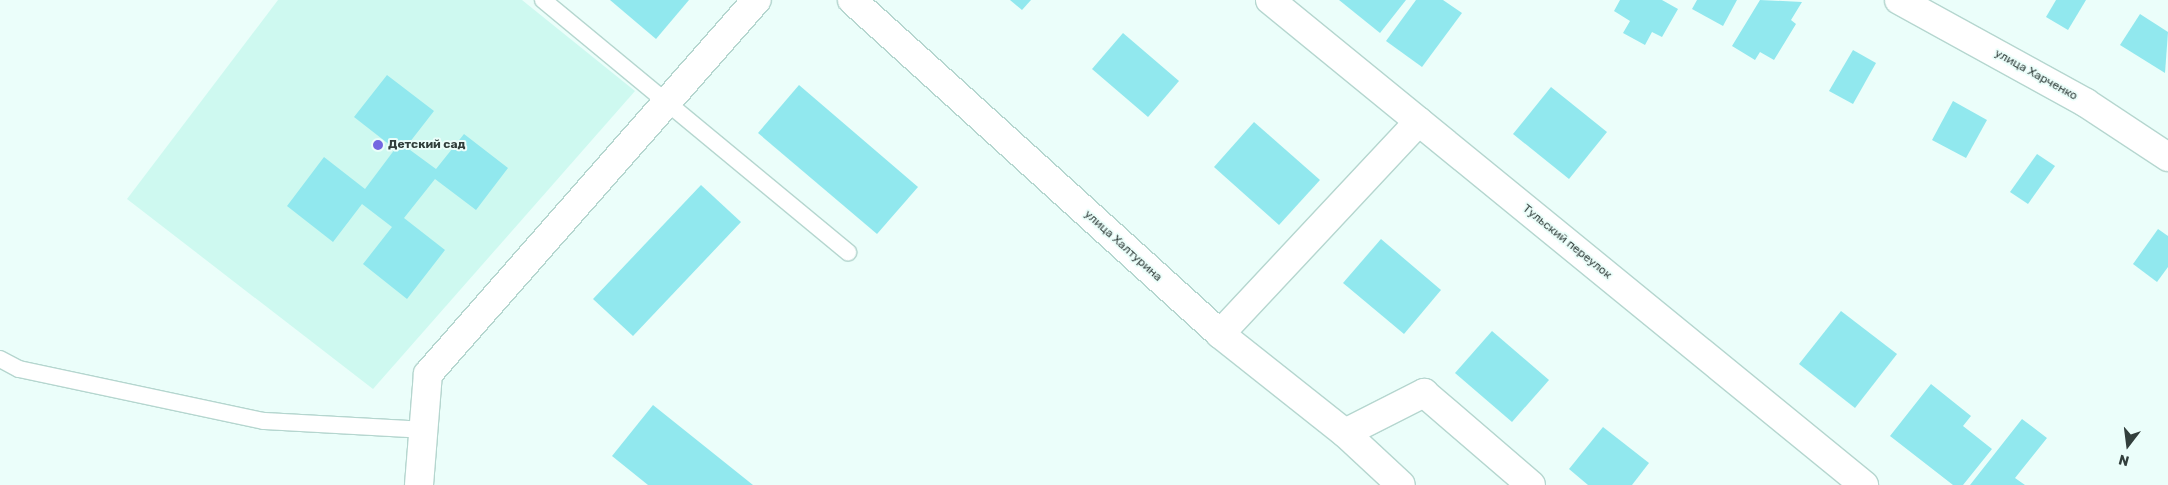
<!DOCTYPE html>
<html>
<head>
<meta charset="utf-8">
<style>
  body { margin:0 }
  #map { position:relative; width:2168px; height:485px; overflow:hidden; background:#ebfefa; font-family:Rubik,sans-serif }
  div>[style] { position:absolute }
  .built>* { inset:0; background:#cef9f0 }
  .building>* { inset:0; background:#91e8ee }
  .roads { filter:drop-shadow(1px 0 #b5d6cf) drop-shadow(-1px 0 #b5d6cf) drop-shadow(0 1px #b5d6cf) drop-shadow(0 -1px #b5d6cf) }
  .lane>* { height:16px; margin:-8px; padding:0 8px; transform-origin:8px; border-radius:8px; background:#fff }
  .street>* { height:28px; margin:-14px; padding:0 14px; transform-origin:14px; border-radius:14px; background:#fff }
  .dots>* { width:14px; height:14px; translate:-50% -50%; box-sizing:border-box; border:2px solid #ebfefa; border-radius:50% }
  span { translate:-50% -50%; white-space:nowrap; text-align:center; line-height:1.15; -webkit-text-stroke:4px #ebfefa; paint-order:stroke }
  .street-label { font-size:12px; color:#323f3c }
  .poi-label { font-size:12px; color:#323f3c; font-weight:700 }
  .left { translate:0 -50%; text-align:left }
  .north { position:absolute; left:2103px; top:420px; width:50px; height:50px; -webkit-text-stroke:4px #ebfefa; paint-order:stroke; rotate:195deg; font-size:14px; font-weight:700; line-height:20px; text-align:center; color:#323f3c }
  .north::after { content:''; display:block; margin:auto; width:18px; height:22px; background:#323f3c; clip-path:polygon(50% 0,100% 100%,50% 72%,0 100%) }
</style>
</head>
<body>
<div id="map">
  <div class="built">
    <div style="clip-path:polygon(278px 0,522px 0,635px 91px,373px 389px,127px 199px)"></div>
  </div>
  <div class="building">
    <div style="clip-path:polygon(610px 0,689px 0,656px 39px)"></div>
    <div style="clip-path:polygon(1010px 0,1031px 0,1022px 10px)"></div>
    <div style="clip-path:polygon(1339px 0,1406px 0,1380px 33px)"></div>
    <div style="clip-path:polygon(1416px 0,1443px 0,1462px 13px,1422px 67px,1386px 41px)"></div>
    <div style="clip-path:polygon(1620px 0,1662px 0,1678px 9px,1662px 37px,1652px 32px,1645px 45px,1623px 33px,1630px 21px,1614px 11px)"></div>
    <div style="clip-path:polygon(1697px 0,1737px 0,1723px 26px,1692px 9px)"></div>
    <div style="clip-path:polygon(1760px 0,1802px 2px,1791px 20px,1796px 24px,1774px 60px,1760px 52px,1755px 60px,1732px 46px)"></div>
    <div style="clip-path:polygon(2056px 0,2086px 0,2068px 30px,2046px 17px)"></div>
    <div style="clip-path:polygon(2140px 14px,2168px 32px,2165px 73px,2120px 45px)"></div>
    <div style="clip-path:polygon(1123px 33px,1179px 81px,1148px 117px,1092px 69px)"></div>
    <div style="clip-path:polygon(1853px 50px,1876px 63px,1853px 104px,1829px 91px)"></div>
    <div style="clip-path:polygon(387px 75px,434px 111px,406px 147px,436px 169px,464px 134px,508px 168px,476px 210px,435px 179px,404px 218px,445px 250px,407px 299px,363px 264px,392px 227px,362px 204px,333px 242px,287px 206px,324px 157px,365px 189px,395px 149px,354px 117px)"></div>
    <div style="clip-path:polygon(799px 85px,918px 187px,877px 234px,758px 133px)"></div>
    <div style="clip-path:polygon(1551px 87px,1607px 132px,1569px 179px,1513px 134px)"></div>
    <div style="clip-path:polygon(1953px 101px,1987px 120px,1966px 158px,1932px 140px)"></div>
    <div style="clip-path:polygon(1254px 122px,1320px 180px,1279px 225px,1214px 167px)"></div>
    <div style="clip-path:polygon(2037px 154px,2055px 166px,2028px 204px,2010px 192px)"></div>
    <div style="clip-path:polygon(701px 185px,741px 222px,633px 336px,593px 299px)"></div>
    <div style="clip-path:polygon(2158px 229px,2168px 236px,2168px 267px,2157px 282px,2133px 264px)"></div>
    <div style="clip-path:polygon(1381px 239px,1441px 290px,1404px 334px,1343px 283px)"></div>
    <div style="clip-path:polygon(1841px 311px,1897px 354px,1855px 408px,1799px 364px)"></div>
    <div style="clip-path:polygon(1492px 331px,1549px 380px,1512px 422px,1455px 373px)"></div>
    <div style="clip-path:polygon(1931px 384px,1971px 416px,1963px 426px,1992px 449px,1963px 485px,1953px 485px,1890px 436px)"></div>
    <div style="clip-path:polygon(653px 405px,753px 485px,648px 485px,612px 456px)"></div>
    <div style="clip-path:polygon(2022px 419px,2047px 438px,2015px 478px,2025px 485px,1970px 485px)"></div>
    <div style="clip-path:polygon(1603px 427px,1649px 463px,1632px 485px,1588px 485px,1569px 469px)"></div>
  </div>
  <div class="roads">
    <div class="lane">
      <div style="left:543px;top:0;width:396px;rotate:39.6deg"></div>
      <div style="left:0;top:359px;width:21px;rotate:28deg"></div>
      <div style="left:19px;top:369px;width:250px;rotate:12deg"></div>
      <div style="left:264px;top:421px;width:159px;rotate:3.2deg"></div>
    </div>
    <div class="street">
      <div style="left:852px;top:0;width:497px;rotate:42.2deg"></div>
      <div style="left:1220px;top:334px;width:159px;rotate:38.4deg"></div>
      <div style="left:1345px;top:433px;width:76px;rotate:42.9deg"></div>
      <div style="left:1270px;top:0;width:767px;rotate:39.23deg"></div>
      <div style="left:1899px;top:0;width:213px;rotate:28.8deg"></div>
      <div style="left:2086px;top:103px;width:98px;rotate:33.4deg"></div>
      <div style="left:1220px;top:334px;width:291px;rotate:-46.9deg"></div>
      <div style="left:1345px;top:433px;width:89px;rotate:-26.9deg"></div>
      <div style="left:1424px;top:393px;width:141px;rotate:40.7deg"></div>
      <div style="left:419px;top:485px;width:111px;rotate:-85.4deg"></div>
      <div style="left:428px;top:374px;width:498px;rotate:-48.7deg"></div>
    </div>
  </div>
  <div class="dots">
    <div style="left:378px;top:145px;background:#7367e1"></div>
  </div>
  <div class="street-label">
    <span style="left:2036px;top:75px;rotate:29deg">улица Харченко</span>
    <span style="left:1567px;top:242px;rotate:39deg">Тульский переулок</span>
    <span style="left:1123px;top:246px;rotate:42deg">улица Халтурина</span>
  </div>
  <div class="poi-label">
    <span class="left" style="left:388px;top:145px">Детский сад</span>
  </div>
  <div class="north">N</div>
</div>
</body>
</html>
